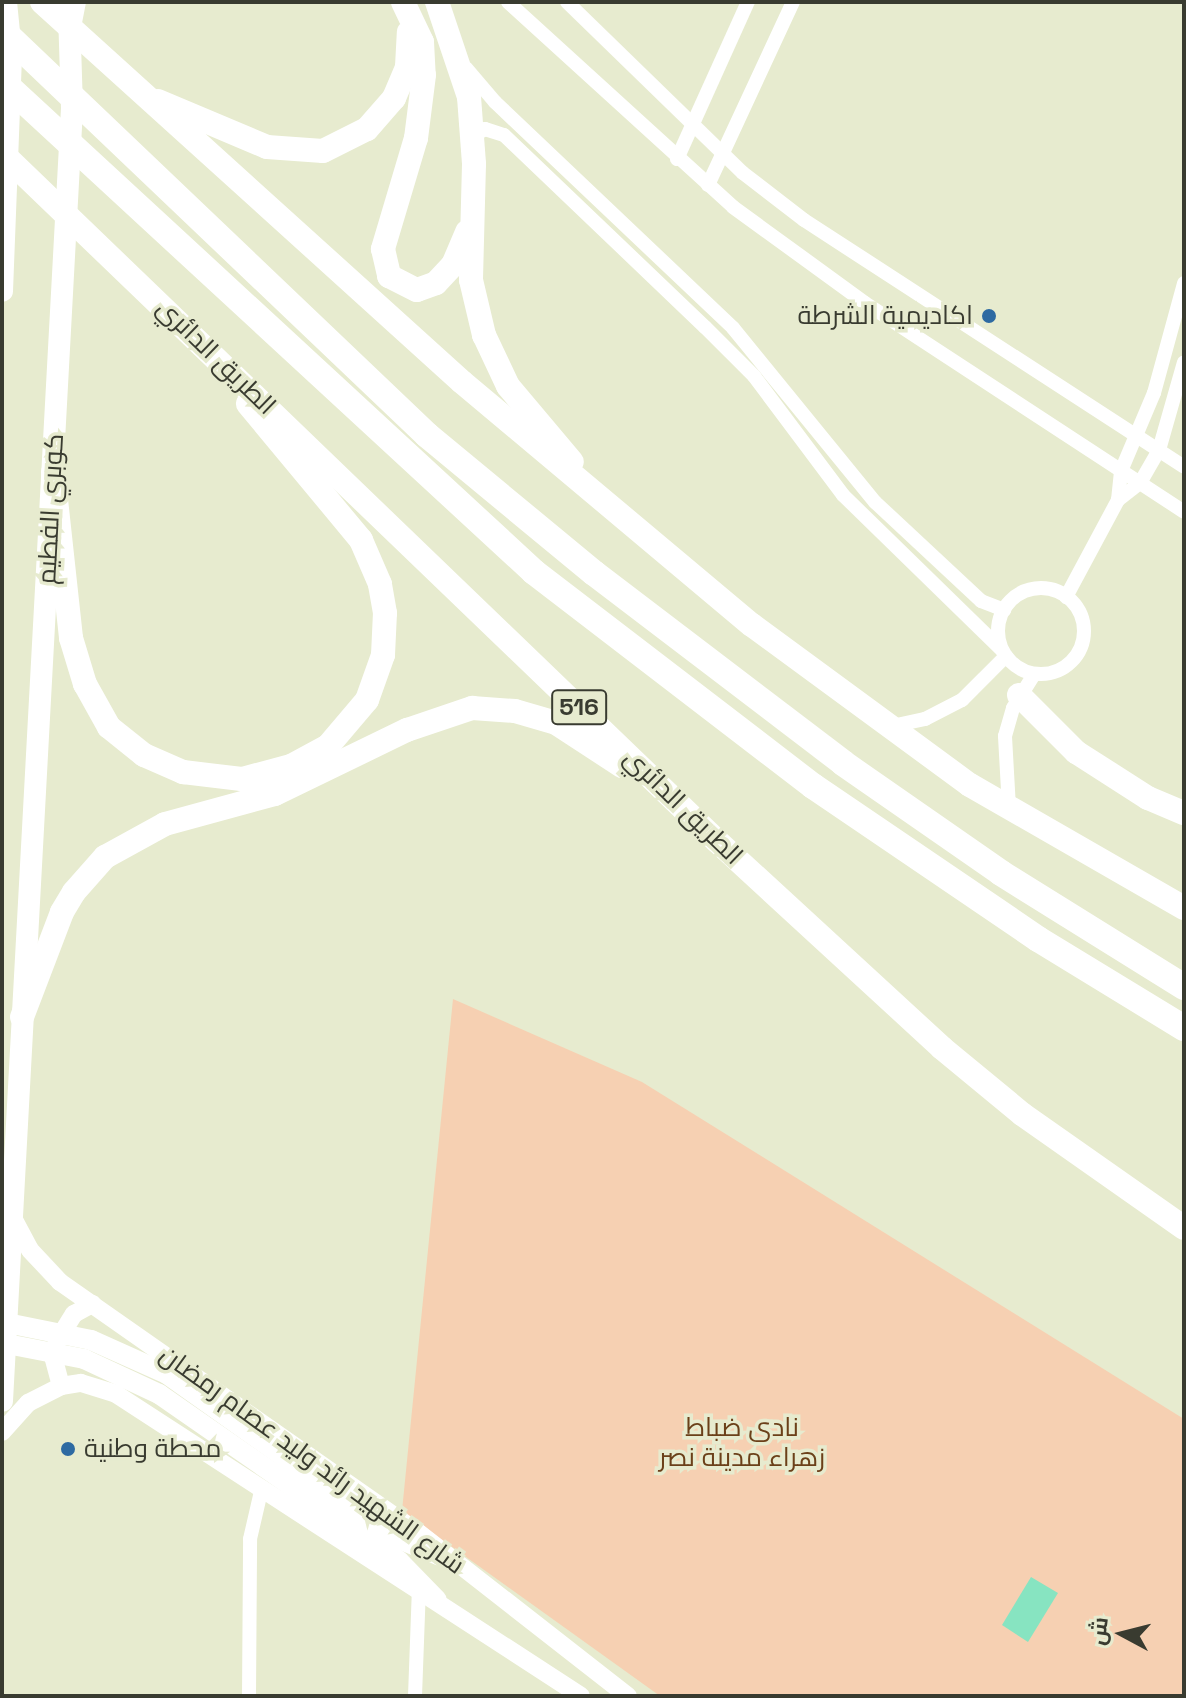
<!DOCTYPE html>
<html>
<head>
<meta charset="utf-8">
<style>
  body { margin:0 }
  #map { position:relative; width:1186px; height:1698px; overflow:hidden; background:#e7ebcf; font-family:"Space Grotesk",Cairo,sans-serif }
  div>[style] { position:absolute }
  .green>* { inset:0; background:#f6d0b2 }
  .water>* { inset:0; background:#87e4c1 }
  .minor>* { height:14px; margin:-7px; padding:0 7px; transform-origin:7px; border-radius:7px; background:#fff }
  .minor>.ring { margin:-7px; padding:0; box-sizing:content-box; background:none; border:14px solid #fff; border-radius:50% }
  .tertiary>* { height:18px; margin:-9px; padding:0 9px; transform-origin:9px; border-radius:9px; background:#fff }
  .secondary>* { height:20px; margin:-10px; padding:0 10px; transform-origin:10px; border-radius:10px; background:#fff }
  .primary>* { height:22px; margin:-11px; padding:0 11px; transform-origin:11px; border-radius:11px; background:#fff }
  .trunk>* { height:24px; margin:-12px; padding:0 12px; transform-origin:12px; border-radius:12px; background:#fff }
  .motorway>* { height:26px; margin:-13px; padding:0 13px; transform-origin:13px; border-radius:13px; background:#fff }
  .dots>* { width:22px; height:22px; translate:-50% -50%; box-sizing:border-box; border:4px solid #e7ebcf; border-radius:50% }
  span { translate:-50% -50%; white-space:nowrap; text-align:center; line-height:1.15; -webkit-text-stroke:7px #e7ebcf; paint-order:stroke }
  .shield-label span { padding:2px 6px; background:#e7ebcf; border:2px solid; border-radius:6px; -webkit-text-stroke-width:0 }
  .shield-label { font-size:24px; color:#393b30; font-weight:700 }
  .poi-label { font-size:26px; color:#393b30 }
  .right { translate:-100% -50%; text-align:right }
  .left { translate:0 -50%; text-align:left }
  .street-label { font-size:26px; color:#393b30 }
  .park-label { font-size:26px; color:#6b4019 }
  .frame { position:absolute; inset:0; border:4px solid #393b30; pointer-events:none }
  .north { position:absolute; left:1082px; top:1594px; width:80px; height:80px; -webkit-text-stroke:6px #e7ebcf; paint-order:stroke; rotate:277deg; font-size:22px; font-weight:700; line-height:32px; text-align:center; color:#393b30 }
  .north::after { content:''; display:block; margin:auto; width:28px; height:36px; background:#393b30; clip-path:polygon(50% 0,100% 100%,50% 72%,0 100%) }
</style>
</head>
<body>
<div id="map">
  <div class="green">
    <div style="clip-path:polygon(453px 999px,642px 1082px,1184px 1419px,1184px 1696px,660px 1696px,402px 1511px)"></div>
  </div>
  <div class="water">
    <div style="clip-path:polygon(1031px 1577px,1058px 1593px,1028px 1642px,1002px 1625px)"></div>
  </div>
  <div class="minor">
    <div style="left:508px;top:2px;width:304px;rotate:42.3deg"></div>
    <div style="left:733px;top:207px;width:163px;rotate:36deg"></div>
    <div style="left:865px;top:303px;width:381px;rotate:33.2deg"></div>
    <div style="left:567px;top:2px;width:245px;rotate:44.2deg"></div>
    <div style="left:743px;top:173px;width:77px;rotate:37.6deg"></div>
    <div style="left:804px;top:220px;width:453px;rotate:33deg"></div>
    <div style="left:466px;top:68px;width:45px;rotate:49.5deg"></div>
    <div style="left:495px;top:102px;width:328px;rotate:43.5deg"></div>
    <div style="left:733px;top:328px;width:225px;rotate:50.8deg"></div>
    <div style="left:875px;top:502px;width:145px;rotate:43deg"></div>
    <div style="left:981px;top:601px;width:25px;rotate:21deg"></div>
    <div style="left:473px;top:136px;width:14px;rotate:-30deg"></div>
    <div style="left:485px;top:129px;width:20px;rotate:18deg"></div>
    <div style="left:504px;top:135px;width:278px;rotate:43.7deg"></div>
    <div style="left:705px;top:327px;width:69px;rotate:45deg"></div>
    <div style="left:754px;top:376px;width:149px;rotate:53.2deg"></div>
    <div style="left:843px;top:495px;width:222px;rotate:44.3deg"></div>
    <div style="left:677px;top:159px;width:172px;rotate:-65.7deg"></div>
    <div style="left:708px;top:185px;width:202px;rotate:-65.1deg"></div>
    <div style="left:1118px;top:500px;width:28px;rotate:-38deg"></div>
    <div style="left:1140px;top:483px;width:38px;rotate:-60deg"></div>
    <div style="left:1159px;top:450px;width:91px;rotate:-74.1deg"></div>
    <div class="ring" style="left:998px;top:588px;width:72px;height:72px"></div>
    <div style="left:1066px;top:597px;width:110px;rotate:-61.8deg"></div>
    <div style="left:1118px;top:500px;width:29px;rotate:-84deg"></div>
    <div style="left:1121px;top:471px;width:85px;rotate:-67.1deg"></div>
    <div style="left:1154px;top:393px;width:114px;rotate:-74.7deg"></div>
    <div style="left:892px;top:726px;width:34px;rotate:-12deg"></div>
    <div style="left:925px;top:719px;width:42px;rotate:-27.2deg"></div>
    <div style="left:962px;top:700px;width:62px;rotate:-45deg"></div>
    <div style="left:1009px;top:808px;width:72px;rotate:-93.2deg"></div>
    <div style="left:1005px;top:736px;width:29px;rotate:-74deg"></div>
    <div style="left:1013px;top:708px;width:39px;rotate:-58deg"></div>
    <div style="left:249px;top:1696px;width:157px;rotate:-89.6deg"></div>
    <div style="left:250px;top:1539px;width:53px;rotate:-77deg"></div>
    <div style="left:415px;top:1696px;width:107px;rotate:-87.9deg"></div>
  </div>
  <div class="tertiary">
    <div style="left:12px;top:1216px;width:38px;rotate:62deg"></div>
    <div style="left:30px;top:1250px;width:44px;rotate:46.8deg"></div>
    <div style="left:60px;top:1282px;width:438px;rotate:35deg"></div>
    <div style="left:419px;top:1533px;width:265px;rotate:38deg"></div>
    <div style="left:61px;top:1386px;width:28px;rotate:-105deg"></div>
    <div style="left:54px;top:1359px;width:18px;rotate:-81deg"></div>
    <div style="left:57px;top:1341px;width:32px;rotate:-58deg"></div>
    <div style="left:74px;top:1314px;width:21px;rotate:-29deg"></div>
    <div style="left:2px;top:1432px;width:39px;rotate:-48deg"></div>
    <div style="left:28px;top:1403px;width:37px;rotate:-27deg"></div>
    <div style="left:61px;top:1386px;width:20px;rotate:-9deg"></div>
    <div style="left:81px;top:1383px;width:37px;rotate:17deg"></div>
    <div style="left:116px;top:1394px;width:554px;rotate:33deg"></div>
  </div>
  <div class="secondary">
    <div style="left:2px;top:1322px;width:91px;rotate:11.4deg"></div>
    <div style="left:91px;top:1340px;width:83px;rotate:24.1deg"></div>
    <div style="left:167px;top:1374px;width:285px;rotate:35.4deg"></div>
    <div style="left:399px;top:1539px;width:61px;rotate:22.3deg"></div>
    <div style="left:2px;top:1343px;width:84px;rotate:11deg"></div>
    <div style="left:84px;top:1359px;width:83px;rotate:25deg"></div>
    <div style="left:159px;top:1394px;width:292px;rotate:34.8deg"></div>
    <div style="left:399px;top:1561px;width:54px;rotate:45.7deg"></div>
  </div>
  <div class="primary">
    <div style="left:2px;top:291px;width:239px;rotate:-87.8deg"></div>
    <div style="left:11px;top:52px;width:50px;rotate:-95.7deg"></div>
    <div style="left:2px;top:1401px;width:1295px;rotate:-86.9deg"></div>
    <div style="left:72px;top:108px;width:93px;rotate:-91.8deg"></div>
  </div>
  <div class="trunk">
    <div style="left:42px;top:2px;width:566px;rotate:42.14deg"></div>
    <div style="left:462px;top:382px;width:378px;rotate:40deg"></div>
    <div style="left:752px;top:625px;width:270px;rotate:36.3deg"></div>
    <div style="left:970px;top:785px;width:247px;rotate:29.9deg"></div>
    <div style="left:403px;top:2px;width:44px;rotate:64.6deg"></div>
    <div style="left:422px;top:42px;width:33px;rotate:87deg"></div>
    <div style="left:424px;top:75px;width:64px;rotate:97.2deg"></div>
    <div style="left:416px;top:138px;width:116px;rotate:106.6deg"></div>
    <div style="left:383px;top:249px;width:28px;rotate:77deg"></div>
    <div style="left:389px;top:276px;width:31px;rotate:27deg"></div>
    <div style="left:417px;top:290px;width:20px;rotate:-20deg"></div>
    <div style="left:436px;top:283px;width:25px;rotate:-47deg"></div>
    <div style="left:453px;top:265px;width:36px;rotate:-67deg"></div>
    <div style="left:437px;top:2px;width:100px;rotate:71.4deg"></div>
    <div style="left:469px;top:97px;width:67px;rotate:85.7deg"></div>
    <div style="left:474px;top:164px;width:116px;rotate:91.5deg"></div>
    <div style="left:471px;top:280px;width:57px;rotate:76.7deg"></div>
    <div style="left:484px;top:335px;width:56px;rotate:64.8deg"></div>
    <div style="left:508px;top:386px;width:99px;rotate:49.9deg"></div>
    <div style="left:70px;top:22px;width:20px;rotate:-79deg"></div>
    <div style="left:158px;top:101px;width:118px;rotate:22.9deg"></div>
    <div style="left:267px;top:147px;width:56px;rotate:4.1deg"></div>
    <div style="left:323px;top:151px;width:49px;rotate:-26.6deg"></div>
    <div style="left:367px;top:129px;width:41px;rotate:-48.9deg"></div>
    <div style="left:394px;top:98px;width:34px;rotate:-67deg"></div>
    <div style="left:407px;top:67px;width:35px;rotate:-87deg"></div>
    <div style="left:2px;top:153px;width:992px;rotate:43.9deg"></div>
    <div style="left:717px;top:841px;width:306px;rotate:42.6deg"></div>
    <div style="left:942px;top:1048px;width:104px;rotate:39.5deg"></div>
    <div style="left:1022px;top:1114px;width:198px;rotate:35.1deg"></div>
    <div style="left:53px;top:472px;width:167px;rotate:83.8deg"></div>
    <div style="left:71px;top:638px;width:48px;rotate:73.1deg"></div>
    <div style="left:85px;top:684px;width:49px;rotate:60.8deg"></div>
    <div style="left:109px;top:727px;width:45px;rotate:38.7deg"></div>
    <div style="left:144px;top:755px;width:43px;rotate:23.6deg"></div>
    <div style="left:183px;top:772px;width:59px;rotate:6.8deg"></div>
    <div style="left:242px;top:779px;width:51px;rotate:-14.9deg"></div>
    <div style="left:291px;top:766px;width:42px;rotate:-28.4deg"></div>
    <div style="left:328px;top:746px;width:60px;rotate:-49.7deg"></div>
    <div style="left:367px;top:700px;width:48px;rotate:-70.4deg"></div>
    <div style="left:383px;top:655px;width:42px;rotate:-87.3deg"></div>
    <div style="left:385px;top:613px;width:29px;rotate:-100deg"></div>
    <div style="left:380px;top:584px;width:48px;rotate:-113.4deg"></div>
    <div style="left:361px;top:540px;width:177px;rotate:-129.7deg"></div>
    <div style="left:1019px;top:695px;width:81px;rotate:45deg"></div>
    <div style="left:1076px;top:752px;width:85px;rotate:32.6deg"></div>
    <div style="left:1148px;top:798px;width:39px;rotate:23deg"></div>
    <div style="left:22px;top:1017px;width:112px;rotate:-69.1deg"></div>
    <div style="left:62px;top:912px;width:23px;rotate:-59deg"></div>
    <div style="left:74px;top:892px;width:47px;rotate:-48.5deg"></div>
    <div style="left:105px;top:857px;width:68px;rotate:-28.8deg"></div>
    <div style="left:165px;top:824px;width:114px;rotate:-15.3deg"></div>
    <div style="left:275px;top:794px;width:147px;rotate:-25.9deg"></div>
    <div style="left:407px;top:730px;width:69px;rotate:-18.7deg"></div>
    <div style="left:472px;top:708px;width:43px;rotate:4deg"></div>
    <div style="left:515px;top:711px;width:43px;rotate:16.3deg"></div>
    <div style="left:556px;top:723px;width:79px;rotate:33.1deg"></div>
  </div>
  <div class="motorway">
    <div style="left:2px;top:30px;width:587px;rotate:43.62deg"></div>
    <div style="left:427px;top:435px;width:217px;rotate:39.6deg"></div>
    <div style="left:594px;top:573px;width:313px;rotate:37.3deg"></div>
    <div style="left:843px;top:763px;width:193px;rotate:34.8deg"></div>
    <div style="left:1001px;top:873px;width:216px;rotate:31.9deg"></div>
    <div style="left:2px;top:81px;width:724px;rotate:42.7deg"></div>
    <div style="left:534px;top:572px;width:352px;rotate:37.5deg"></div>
    <div style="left:813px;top:786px;width:272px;rotate:34.2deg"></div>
    <div style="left:1038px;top:939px;width:171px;rotate:31.4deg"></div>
  </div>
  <div class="dots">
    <div style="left:989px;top:316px;background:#2e6aa2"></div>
    <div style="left:68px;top:1449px;background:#2e6aa2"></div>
  </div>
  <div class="shield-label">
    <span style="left:579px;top:707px">516</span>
  </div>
  <div class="poi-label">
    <span class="right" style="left:973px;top:316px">اكاديمية الشرطة</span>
    <span class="left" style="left:84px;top:1449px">محطة وطنية</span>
  </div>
  <div class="street-label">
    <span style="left:216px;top:357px;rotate:44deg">الطريق الدائري</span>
    <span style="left:51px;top:509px;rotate:-87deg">كوبري الفطيم</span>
    <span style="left:683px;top:807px;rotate:44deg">الطريق الدائري</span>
    <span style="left:312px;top:1460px;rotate:36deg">شارع الشهيد رائد وليد عصام رمضان</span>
  </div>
  <div class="park-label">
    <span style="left:742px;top:1443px">نادى ضباط<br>زهراء مدينة نصر</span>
  </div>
  <div class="frame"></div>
  <div class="north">ش</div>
</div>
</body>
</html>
